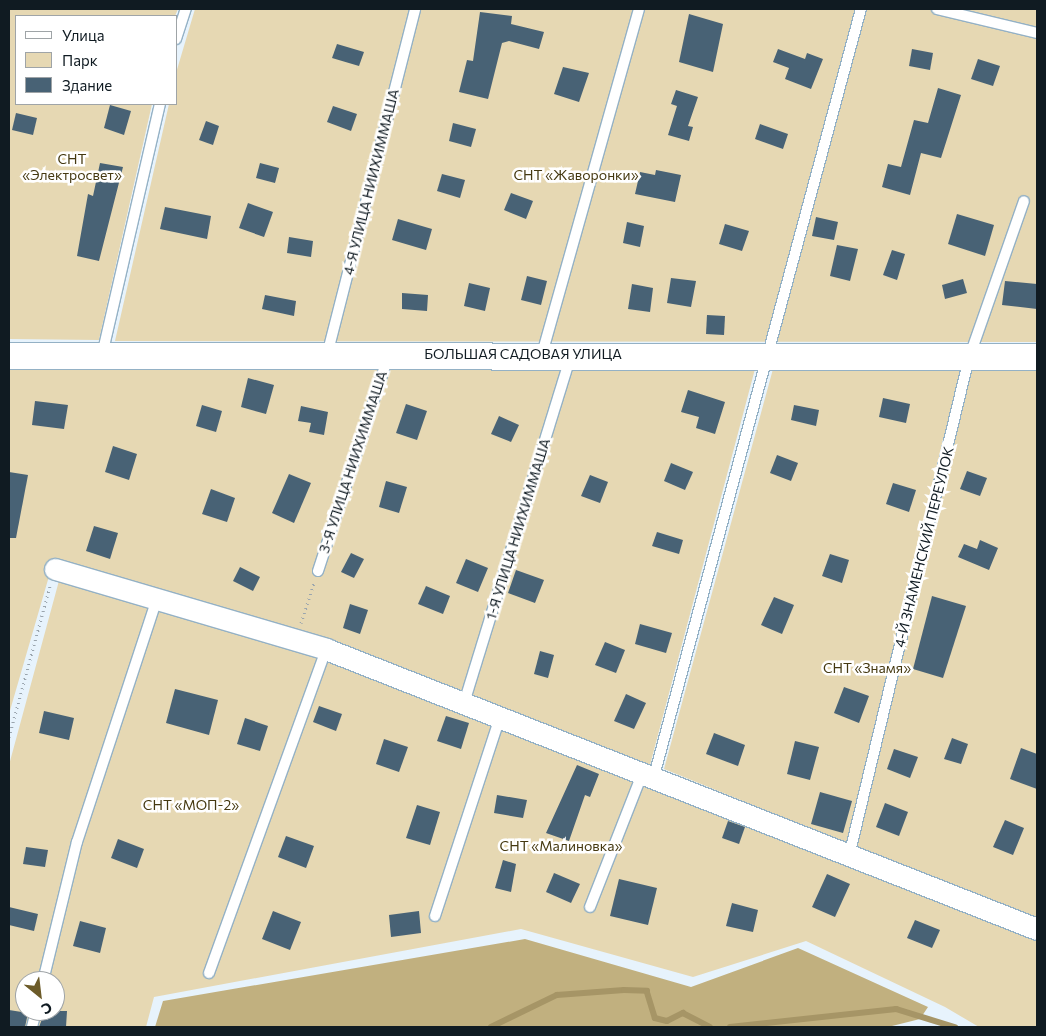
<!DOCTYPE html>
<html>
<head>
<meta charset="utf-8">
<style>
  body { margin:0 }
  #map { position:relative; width:1046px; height:1036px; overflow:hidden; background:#e7f3fc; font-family:Commissioner,sans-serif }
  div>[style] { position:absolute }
  .green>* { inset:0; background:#e6d8b3 }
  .forest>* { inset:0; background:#c1b07f }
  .stream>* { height:5.5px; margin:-2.75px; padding:0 2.75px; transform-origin:2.75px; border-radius:2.75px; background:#a69566 }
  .building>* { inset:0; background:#486275 }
  .path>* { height:3px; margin-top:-1.5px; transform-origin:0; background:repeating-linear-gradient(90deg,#9aa5ae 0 1px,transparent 0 5px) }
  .roads { filter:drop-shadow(1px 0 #94b1c5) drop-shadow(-1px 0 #94b1c5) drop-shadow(0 1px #94b1c5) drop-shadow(0 -1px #94b1c5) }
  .service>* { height:10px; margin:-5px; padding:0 5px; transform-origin:5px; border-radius:5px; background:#fff }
  .minor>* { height:21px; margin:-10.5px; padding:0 10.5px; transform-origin:10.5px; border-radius:10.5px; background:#fff }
  .tertiary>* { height:26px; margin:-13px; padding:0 13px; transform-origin:13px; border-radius:13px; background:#fff }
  span { translate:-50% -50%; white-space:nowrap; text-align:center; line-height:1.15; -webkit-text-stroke:5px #fff; paint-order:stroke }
  .park-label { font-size:14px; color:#453911 }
  .street-label { font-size:14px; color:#101b22 }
  .frame { position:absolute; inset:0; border:10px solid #101b22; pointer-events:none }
  .legend { position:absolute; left:15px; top:15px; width:162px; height:90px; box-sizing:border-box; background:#fff; border:1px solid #9fa4a7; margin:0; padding:6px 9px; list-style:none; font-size:15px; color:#101b22 }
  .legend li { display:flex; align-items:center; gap:10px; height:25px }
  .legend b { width:25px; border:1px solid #9fa4a7 }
  .north { position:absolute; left:15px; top:971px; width:50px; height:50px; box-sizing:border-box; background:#fff; border:1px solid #9fa4a7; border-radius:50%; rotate:151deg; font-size:14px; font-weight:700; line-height:20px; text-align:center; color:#101b22 }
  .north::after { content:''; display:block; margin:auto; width:18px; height:22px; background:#6c5b29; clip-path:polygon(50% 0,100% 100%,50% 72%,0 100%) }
</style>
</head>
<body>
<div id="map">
  <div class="green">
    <div style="clip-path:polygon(9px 9px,178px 9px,175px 16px,16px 16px,16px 104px,152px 104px,99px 340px,9px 339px)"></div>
    <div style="clip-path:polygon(195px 9px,1037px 9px,1037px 342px,115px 341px,169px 104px,176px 104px,176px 73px)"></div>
    <div style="clip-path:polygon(9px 368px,755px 369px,650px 765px,297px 632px,54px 559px,9px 714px)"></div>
    <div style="clip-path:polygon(773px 369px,1037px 369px,1037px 920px,664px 769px)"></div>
    <div style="clip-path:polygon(evenodd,60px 577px,310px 650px,1037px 939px,1037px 1027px,979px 1027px,945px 1007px,806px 941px,693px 977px,521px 929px,154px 997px,146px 1027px,9px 1027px,9px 765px,60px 577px,25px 981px,55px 981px,55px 1011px,25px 1011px,25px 981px)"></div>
  </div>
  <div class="forest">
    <div style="clip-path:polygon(525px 939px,691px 987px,798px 948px,928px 1007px,920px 1019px,888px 1027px,155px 1027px,163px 1001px)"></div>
  </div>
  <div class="stream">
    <div style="left:491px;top:1027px;width:73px;rotate:-25.9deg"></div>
    <div style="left:557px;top:995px;width:67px;rotate:-4.3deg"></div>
    <div style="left:624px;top:990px;width:23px;rotate:2deg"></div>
    <div style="left:647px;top:991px;width:28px;rotate:73deg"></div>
    <div style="left:655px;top:1018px;width:12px;rotate:14deg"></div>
    <div style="left:667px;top:1021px;width:18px;rotate:-27deg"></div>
    <div style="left:683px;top:1013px;width:30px;rotate:27deg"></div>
    <div style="left:730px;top:1027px;width:167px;rotate:-6.2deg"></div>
    <div style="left:896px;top:1009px;width:62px;rotate:17deg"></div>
  </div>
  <div class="building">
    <div style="clip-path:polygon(480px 12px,512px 16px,511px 24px,544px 32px,539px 49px,509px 41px,502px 43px,488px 99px,459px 92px,467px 60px,473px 61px)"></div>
    <div style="clip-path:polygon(689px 14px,723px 24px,713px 72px,679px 62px)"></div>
    <div style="clip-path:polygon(337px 44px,364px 52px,359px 66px,332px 58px)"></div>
    <div style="clip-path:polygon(778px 49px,805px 59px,807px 53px,823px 59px,811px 89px,785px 79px,789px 68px,773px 62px)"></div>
    <div style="clip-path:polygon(912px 49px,933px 53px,930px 70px,909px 66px)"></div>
    <div style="clip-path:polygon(978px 59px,1000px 66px,993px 86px,971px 79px)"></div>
    <div style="clip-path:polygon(563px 67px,589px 73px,579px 102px,554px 94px)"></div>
    <div style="clip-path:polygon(938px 88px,961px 95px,941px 158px,921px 153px,910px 195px,882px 187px,888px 164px,901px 167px,914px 120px,928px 123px)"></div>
    <div style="clip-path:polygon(676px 90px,698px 97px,688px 126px,693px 127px,689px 141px,668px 135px,677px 106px,671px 104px)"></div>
    <div style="clip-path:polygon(110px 105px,131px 111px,124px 135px,104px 128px)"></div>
    <div style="clip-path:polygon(333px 106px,357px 114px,351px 131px,327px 122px)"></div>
    <div style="clip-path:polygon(16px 113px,37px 118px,33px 135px,12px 130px)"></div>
    <div style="clip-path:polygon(206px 121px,219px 126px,213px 145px,199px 140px)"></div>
    <div style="clip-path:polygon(453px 123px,476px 129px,471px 147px,449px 141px)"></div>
    <div style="clip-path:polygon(760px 124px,788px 134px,783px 149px,755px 139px)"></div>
    <div style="clip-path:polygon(100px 163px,123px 167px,99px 261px,77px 256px,88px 194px,93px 196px)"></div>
    <div style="clip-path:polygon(260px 163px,279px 168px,275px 183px,256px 178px)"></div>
    <div style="clip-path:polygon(656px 170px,681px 175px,675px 202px,635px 194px,640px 172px,655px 175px)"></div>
    <div style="clip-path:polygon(442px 174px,465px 180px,460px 198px,437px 191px)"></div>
    <div style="clip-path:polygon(511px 193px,533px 201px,526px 219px,504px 210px)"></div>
    <div style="clip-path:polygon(248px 203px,273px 212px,264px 237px,239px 228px)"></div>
    <div style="clip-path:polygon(165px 207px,211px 216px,207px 239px,160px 229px)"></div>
    <div style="clip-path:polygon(957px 214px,994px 225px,985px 256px,948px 244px)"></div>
    <div style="clip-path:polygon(816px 217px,838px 222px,834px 240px,812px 236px)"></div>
    <div style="clip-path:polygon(398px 219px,432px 229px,426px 250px,392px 240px)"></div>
    <div style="clip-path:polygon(627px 222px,644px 226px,640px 247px,623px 243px)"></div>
    <div style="clip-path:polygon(725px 224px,749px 231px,742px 251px,719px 244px)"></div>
    <div style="clip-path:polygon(289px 237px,313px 241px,311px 257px,287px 253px)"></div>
    <div style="clip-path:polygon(837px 245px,858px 249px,850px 281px,830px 276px)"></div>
    <div style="clip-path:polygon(892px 250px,905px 254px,897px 280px,883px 275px)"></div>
    <div style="clip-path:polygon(527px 276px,547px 281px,541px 305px,521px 300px)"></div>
    <div style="clip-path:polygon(671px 278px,696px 281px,691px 307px,667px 303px)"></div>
    <div style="clip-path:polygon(963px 279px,967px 293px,945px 299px,942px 285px)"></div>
    <div style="clip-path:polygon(1005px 281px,1037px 284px,1037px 309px,1002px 305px)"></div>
    <div style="clip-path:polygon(469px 283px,490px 288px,485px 311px,464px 306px)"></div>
    <div style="clip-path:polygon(632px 284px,653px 288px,650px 312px,628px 309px)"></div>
    <div style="clip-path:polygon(402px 293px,428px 295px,427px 311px,402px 309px)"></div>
    <div style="clip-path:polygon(265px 295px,296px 301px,294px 316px,262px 309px)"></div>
    <div style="clip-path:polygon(707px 315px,725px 316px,724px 335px,706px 334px)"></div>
    <div style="clip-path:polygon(248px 378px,274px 385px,266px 414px,241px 407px)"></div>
    <div style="clip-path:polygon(688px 390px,725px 402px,715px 434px,696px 428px,699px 417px,681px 412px)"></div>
    <div style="clip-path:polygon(883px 398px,910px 404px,906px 423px,879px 417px)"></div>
    <div style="clip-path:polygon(35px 401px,68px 405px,64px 429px,32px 425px)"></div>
    <div style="clip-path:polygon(406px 404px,427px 411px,417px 440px,396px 433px)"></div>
    <div style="clip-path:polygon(202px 405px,222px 411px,216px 432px,196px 426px)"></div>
    <div style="clip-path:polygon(794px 405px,819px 410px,816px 426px,791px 420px)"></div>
    <div style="clip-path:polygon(301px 406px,328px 412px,324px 435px,309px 432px,311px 423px,298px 421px)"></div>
    <div style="clip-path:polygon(499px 416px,519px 425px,511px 442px,491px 434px)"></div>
    <div style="clip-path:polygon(113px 446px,137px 454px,129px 480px,105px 472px)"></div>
    <div style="clip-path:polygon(777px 455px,798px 463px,791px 481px,770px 473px)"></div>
    <div style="clip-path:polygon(671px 463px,693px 472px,685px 490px,664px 481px)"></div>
    <div style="clip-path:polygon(967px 471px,987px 478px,980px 496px,960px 489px)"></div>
    <div style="clip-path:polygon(9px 472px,28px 475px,16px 538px,9px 538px)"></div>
    <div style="clip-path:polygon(289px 474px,311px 483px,294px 523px,272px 513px)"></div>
    <div style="clip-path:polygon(590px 475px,608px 482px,600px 503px,581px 496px)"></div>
    <div style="clip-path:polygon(386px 481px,407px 487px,399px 513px,379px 507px)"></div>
    <div style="clip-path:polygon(893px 483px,916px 490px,909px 512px,886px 504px)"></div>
    <div style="clip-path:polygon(211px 489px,235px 498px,227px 522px,202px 514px)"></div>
    <div style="clip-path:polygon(94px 526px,118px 533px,110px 559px,86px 551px)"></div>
    <div style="clip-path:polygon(657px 532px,683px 540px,679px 554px,652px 546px)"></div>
    <div style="clip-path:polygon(980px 540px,998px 548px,989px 570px,958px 557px,964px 544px,977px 549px)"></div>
    <div style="clip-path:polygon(351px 553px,364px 559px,354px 578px,341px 572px)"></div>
    <div style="clip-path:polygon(830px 554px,849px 560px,842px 583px,822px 576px)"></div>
    <div style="clip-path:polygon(466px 559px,488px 568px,478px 592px,456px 583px)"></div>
    <div style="clip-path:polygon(240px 567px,260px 577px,253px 591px,233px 581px)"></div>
    <div style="clip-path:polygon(516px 570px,544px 580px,535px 603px,508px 593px)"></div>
    <div style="clip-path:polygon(426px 586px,450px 596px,443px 614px,418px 604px)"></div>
    <div style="clip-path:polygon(932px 596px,966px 606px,943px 678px,913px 669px)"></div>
    <div style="clip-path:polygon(774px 597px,794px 605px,782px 634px,761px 625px)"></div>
    <div style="clip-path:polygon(350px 604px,368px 610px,360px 634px,343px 628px)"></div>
    <div style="clip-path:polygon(640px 624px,672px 633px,666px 653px,635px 644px)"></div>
    <div style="clip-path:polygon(605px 642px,625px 650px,616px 673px,595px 665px)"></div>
    <div style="clip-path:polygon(540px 651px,554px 655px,548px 678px,534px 674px)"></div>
    <div style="clip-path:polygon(844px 687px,869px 696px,859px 723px,834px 713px)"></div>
    <div style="clip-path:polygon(175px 689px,218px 700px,209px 735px,166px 723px)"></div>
    <div style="clip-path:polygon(626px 694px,646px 703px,634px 729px,614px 721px)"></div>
    <div style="clip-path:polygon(319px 706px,342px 714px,336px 731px,313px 722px)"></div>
    <div style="clip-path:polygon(44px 711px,74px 718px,69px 740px,39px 733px)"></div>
    <div style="clip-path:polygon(446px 716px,469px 723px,461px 749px,437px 741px)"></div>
    <div style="clip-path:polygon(245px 718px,268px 726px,260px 751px,237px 744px)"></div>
    <div style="clip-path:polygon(714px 733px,745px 745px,738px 766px,706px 754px)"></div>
    <div style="clip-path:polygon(952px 738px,968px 744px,961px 764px,944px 759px)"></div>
    <div style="clip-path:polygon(384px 739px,408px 747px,399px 772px,376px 764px)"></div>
    <div style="clip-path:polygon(795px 741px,819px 747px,810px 780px,787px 774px)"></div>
    <div style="clip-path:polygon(1021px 748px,1037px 754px,1037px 789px,1010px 779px)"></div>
    <div style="clip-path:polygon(894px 749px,918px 757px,910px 778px,887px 769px)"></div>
    <div style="clip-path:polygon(577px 765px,599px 774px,590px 797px,585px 795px,569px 841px,546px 833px)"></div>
    <div style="clip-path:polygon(820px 792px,852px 801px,843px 833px,811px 824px)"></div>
    <div style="clip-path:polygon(497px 795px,527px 800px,523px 818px,494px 813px)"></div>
    <div style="clip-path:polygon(885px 803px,908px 812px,899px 836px,876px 827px)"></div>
    <div style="clip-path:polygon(417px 805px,440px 812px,430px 845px,406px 838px)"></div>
    <div style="clip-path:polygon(1005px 820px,1024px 828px,1013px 855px,993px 847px)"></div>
    <div style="clip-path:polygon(728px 821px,745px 827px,739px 844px,722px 838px)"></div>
    <div style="clip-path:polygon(286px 836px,314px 846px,306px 868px,278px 857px)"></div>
    <div style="clip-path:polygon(118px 839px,144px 849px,137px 868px,111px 858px)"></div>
    <div style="clip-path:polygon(26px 847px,48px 850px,45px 867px,23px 864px)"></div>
    <div style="clip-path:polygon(503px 860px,516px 864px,511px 892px,495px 888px)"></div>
    <div style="clip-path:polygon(554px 873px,580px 884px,571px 903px,546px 892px)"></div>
    <div style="clip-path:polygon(827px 874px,850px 884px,835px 917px,812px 907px)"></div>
    <div style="clip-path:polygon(619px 879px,657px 888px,648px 925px,610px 916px)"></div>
    <div style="clip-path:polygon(732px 903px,758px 910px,753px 932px,726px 926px)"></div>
    <div style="clip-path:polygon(9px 907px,38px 914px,34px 931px,9px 925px)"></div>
    <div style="clip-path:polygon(273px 911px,301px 922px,290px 950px,262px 939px)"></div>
    <div style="clip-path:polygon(419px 911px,421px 933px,391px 937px,389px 915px)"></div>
    <div style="clip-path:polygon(915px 920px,940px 930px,932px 948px,907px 938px)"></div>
    <div style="clip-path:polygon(80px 921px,106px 928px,100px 953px,73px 946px)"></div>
    <div style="clip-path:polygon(9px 1010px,28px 1013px,25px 1027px,9px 1027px)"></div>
    <div style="clip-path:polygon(45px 1011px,67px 1011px,66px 1027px,39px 1027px)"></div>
  </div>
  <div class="path">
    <div style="left:301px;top:623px;width:42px;rotate:-72deg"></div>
    <div style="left:9px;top:737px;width:156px;rotate:-74.8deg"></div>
  </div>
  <div class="roads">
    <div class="service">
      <div style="left:937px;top:9px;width:103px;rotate:13.5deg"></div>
      <div style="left:176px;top:39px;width:32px;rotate:-72deg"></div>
      <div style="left:542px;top:354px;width:358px;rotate:-74.3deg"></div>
      <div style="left:102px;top:355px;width:258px;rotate:-77deg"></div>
      <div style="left:327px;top:355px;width:357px;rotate:-75.7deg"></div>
      <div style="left:318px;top:571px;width:225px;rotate:-71.9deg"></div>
      <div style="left:464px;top:703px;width:361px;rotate:-72.9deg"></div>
      <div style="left:654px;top:776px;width:794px;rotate:-74.9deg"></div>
      <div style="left:850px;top:852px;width:508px;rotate:-76.46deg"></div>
      <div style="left:969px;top:358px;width:166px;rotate:-70.7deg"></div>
      <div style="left:590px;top:907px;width:145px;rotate:-68.6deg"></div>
      <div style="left:435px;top:916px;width:209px;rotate:-71.9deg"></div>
      <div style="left:209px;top:973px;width:344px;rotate:-70.1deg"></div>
      <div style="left:43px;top:981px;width:143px;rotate:-76.3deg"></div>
      <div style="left:77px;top:842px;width:257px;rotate:-71.8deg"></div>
      <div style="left:32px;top:1027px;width:16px;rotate:-76deg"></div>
    </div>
    <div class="minor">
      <div style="left:55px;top:569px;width:283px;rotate:16.4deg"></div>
      <div style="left:326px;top:649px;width:764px;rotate:21.5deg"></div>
    </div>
    <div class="tertiary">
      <div style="left:9px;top:356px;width:1028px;rotate:0.06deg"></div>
    </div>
  </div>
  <div class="park-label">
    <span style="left:72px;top:167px">СНТ<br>«Электросвет»</span>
    <span style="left:576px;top:175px">СНТ «Жаворонки»</span>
    <span style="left:867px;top:668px">СНТ «Знамя»</span>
    <span style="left:191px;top:805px">СНТ «МОП-2»</span>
    <span style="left:561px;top:846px">СНТ «Малиновка»</span>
  </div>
  <div class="street-label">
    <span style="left:371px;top:182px;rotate:-76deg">4-Я УЛИЦА НИИХИММАША</span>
    <span style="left:523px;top:354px">БОЛЬШАЯ САДОВАЯ УЛИЦА</span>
    <span style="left:353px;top:462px;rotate:-72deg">3-Я УЛИЦА НИИХИММАША</span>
    <span style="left:518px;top:529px;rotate:-73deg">1-Я УЛИЦА НИИХИММАША</span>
    <span style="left:924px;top:547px;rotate:-76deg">4-Й ЗНАМЕНСКИЙ ПЕРЕУЛОК</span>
  </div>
  <div class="frame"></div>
  <ul class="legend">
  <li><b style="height:6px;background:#fff"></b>Улица</li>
  <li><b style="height:14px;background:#e6d8b3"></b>Парк</li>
  <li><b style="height:14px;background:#486275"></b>Здание</li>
  </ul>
  <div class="north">С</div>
</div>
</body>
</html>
